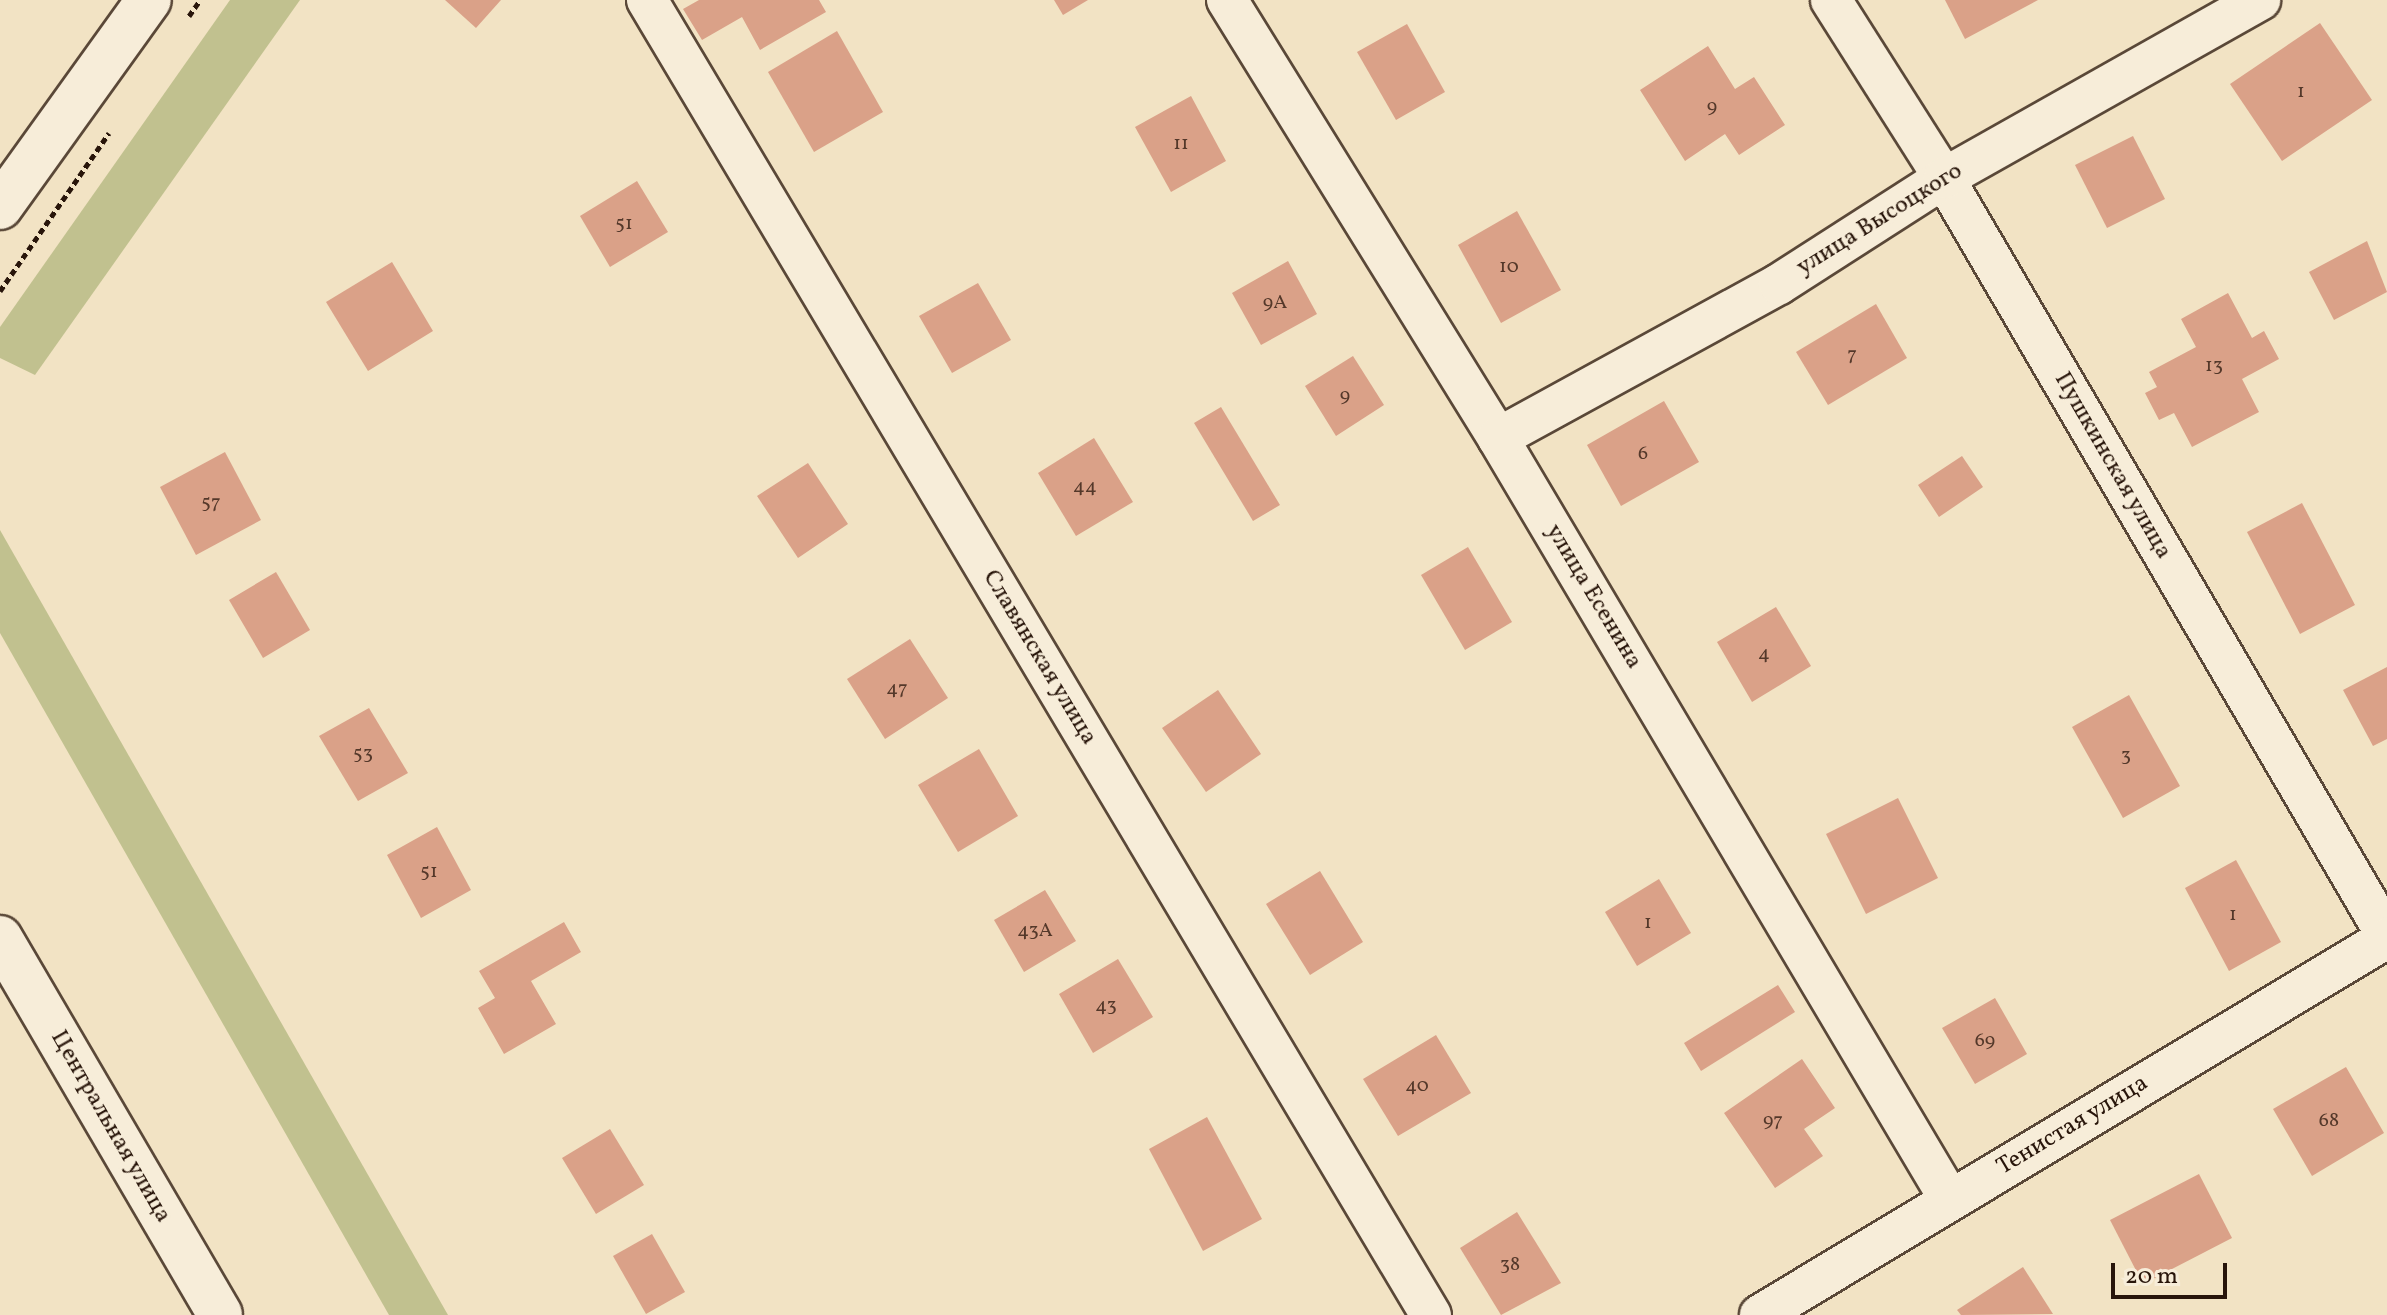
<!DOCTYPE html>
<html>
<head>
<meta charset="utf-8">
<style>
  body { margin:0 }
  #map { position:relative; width:2387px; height:1315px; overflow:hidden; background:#f2e3c4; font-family:Vollkorn,serif }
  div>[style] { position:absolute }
  .green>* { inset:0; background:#c1c18f }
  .building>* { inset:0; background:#daa188 }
  .path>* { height:5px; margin-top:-2.5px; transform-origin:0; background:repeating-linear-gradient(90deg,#28150a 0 6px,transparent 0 10px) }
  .roads { filter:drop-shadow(2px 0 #5a4838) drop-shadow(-2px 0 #5a4838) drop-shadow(0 2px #5a4838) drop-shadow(0 -2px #5a4838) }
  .street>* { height:40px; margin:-20px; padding:0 20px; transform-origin:20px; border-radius:20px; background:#f7edd9 }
  .secondary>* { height:44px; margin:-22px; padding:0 22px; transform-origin:22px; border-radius:22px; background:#f7edd9 }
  span { translate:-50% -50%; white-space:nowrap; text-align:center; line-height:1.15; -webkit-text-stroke:6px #f7edd9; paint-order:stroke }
  .number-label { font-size:20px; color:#54382a }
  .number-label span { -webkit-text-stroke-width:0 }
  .street-label { font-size:24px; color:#28150a }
  .scale { position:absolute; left:2111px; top:1263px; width:116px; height:36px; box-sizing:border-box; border:4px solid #28150a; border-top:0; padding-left:10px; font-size:24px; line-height:28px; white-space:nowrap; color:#28150a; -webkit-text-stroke:6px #f7edd9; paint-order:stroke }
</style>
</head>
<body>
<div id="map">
  <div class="green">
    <div style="clip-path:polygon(230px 0,300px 0,35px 375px,0 358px,0 327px)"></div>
    <div style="clip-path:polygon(0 530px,448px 1315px,389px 1315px,0 633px)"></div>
  </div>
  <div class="building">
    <div style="clip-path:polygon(445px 0,501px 0,476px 28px)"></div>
    <div style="clip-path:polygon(699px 0,819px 0,826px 12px,760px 50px,742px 17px,702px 40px,683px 9px)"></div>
    <div style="clip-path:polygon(1054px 0,1088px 0,1063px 15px)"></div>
    <div style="clip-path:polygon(1945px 0,2038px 0,1965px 39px)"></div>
    <div style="clip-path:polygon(2320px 23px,2372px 100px,2282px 161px,2230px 84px)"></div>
    <div style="clip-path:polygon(1407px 24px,1445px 92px,1396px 120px,1357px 52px)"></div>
    <div style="clip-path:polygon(837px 31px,883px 112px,814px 152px,768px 72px)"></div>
    <div style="clip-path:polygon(1708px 46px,1735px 89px,1754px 77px,1785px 125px,1739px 155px,1725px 134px,1685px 161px,1640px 90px)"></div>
    <div style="clip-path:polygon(1191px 96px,1226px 161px,1171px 192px,1135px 127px)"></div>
    <div style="clip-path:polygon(2133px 136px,2165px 199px,2107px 228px,2075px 165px)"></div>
    <div style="clip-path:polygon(637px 181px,668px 232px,610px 267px,580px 216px)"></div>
    <div style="clip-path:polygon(1517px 211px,1561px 290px,1501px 323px,1458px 245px)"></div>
    <div style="clip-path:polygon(2367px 241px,2387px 292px,2334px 320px,2309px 272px)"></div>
    <div style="clip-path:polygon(1288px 261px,1317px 314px,1261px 345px,1232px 293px)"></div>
    <div style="clip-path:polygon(392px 262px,433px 331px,368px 371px,326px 302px)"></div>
    <div style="clip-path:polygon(978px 283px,1011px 340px,952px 373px,919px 316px)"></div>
    <div style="clip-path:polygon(2228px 293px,2252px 338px,2264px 331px,2279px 359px,2242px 379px,2259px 412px,2192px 447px,2174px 413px,2159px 420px,2145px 393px,2157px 387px,2149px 372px,2196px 347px,2181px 319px)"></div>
    <div style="clip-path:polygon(1876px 304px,1907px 358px,1828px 405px,1796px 352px)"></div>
    <div style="clip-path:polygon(1353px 356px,1384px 405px,1336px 436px,1305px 386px)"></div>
    <div style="clip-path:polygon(1664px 401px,1699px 462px,1621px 506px,1587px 445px)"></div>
    <div style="clip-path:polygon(1221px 407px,1280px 505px,1253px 521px,1194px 423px)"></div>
    <div style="clip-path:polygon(1094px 438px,1133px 502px,1076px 536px,1038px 473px)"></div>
    <div style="clip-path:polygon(225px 452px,261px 520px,196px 555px,160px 487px)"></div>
    <div style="clip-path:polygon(1962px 456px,1983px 487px,1939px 517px,1918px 485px)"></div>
    <div style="clip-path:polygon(808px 463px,848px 524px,798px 558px,757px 496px)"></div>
    <div style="clip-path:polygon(2302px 503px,2355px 605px,2300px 634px,2247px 532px)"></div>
    <div style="clip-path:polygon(1468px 547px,1512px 622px,1465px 650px,1421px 575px)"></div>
    <div style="clip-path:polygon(276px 572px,310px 630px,263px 658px,229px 600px)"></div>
    <div style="clip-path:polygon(1776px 607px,1811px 666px,1752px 702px,1717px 642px)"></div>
    <div style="clip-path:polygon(910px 639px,948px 698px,885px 739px,847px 679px)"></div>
    <div style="clip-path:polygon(2387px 667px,2387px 739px,2373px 746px,2343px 690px)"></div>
    <div style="clip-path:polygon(1218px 690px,1261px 754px,1206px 792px,1162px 728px)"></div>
    <div style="clip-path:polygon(2129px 695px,2180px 786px,2123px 818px,2072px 727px)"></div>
    <div style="clip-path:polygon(369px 708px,408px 773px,358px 801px,319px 736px)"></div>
    <div style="clip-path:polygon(979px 749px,1018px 816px,958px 852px,918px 785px)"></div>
    <div style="clip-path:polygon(1898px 798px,1938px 878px,1866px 914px,1826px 834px)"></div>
    <div style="clip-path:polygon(437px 827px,471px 890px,421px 918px,387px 855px)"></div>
    <div style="clip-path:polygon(2236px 860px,2281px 942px,2229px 971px,2185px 888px)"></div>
    <div style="clip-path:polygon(1320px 871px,1363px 942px,1310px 975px,1266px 904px)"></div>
    <div style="clip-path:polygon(1659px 879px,1691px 933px,1637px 966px,1605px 912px)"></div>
    <div style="clip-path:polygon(1045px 890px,1076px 941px,1024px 972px,994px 920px)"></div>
    <div style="clip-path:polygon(564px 922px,581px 952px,531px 981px,556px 1024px,504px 1054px,478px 1008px,495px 998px,479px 971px)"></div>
    <div style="clip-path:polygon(1118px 959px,1153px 1017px,1093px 1053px,1059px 994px)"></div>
    <div style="clip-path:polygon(1778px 985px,1795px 1012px,1701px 1071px,1684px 1043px)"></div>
    <div style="clip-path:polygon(1995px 998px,2027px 1054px,1975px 1084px,1942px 1028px)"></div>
    <div style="clip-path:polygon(1436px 1035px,1471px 1093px,1398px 1136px,1363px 1079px)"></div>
    <div style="clip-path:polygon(1802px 1059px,1835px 1108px,1804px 1129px,1823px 1156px,1775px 1188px,1724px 1113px)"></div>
    <div style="clip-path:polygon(2346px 1067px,2384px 1133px,2312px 1176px,2273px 1109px)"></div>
    <div style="clip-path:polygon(1207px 1117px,1262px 1219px,1203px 1251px,1149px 1149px)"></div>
    <div style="clip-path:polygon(610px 1129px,644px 1185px,596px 1214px,562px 1158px)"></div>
    <div style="clip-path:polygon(2199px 1174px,2232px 1238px,2143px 1284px,2110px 1220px)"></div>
    <div style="clip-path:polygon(1517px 1212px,1561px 1283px,1501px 1315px,1460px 1248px)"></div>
    <div style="clip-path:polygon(652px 1234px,685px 1292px,646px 1314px,613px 1256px)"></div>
    <div style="clip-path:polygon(2023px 1267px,2053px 1314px,1961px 1315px,1957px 1310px)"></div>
  </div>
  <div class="path">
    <div style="left:189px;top:16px;width:19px;rotate:-55deg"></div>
    <div style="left:0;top:291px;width:192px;rotate:-55.4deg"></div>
  </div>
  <div class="roads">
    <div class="street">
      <div style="left:647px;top:0;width:1531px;rotate:59.2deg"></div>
      <div style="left:1227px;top:0;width:515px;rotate:58.25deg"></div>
      <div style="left:1498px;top:438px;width:886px;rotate:59.32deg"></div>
      <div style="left:1831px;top:0;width:211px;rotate:57.6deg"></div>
      <div style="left:1944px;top:178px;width:878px;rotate:59.7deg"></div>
      <div style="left:1498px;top:438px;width:320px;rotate:-28.7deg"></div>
      <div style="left:1779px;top:284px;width:196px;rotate:-32.7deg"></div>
      <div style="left:1944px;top:178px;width:363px;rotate:-29.4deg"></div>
      <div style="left:1760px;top:1315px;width:732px;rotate:-31.02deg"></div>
    </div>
    <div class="secondary">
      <div style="left:0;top:207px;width:255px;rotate:-54.3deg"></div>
      <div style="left:0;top:938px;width:436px;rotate:59.7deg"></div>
    </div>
  </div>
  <div class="number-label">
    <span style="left:2301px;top:92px">1</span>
    <span style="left:1712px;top:107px">9</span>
    <span style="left:1181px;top:144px">11</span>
    <span style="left:624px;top:224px">51</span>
    <span style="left:1509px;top:267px">10</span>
    <span style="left:1275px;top:303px">9А</span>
    <span style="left:1852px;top:355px">7</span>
    <span style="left:2214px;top:366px">13</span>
    <span style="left:1345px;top:396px">9</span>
    <span style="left:1643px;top:454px">6</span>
    <span style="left:1085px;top:487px">44</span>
    <span style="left:211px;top:503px">57</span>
    <span style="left:1764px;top:654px">4</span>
    <span style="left:897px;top:689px">47</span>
    <span style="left:363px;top:754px">53</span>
    <span style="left:2126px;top:756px">3</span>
    <span style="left:429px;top:872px">51</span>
    <span style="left:2233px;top:915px">1</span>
    <span style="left:1648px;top:923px">1</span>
    <span style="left:1035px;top:931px">43А</span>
    <span style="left:1106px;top:1006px">43</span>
    <span style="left:1985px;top:1041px">69</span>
    <span style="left:1417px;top:1086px">40</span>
    <span style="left:1773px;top:1121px">97</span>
    <span style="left:2329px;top:1121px">68</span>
    <span style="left:1510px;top:1265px">38</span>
  </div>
  <div class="street-label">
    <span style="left:1880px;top:220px;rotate:-32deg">улица Высоцкого</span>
    <span style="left:2112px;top:466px;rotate:60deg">Пушкинская улица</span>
    <span style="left:1593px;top:597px;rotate:59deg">улица Есенина</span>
    <span style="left:1039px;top:658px;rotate:59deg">Славянская улица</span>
    <span style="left:2073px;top:1126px;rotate:-31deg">Тенистая улица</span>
    <span style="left:110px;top:1127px;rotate:60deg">Центральная улица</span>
  </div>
  <div class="scale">20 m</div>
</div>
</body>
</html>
